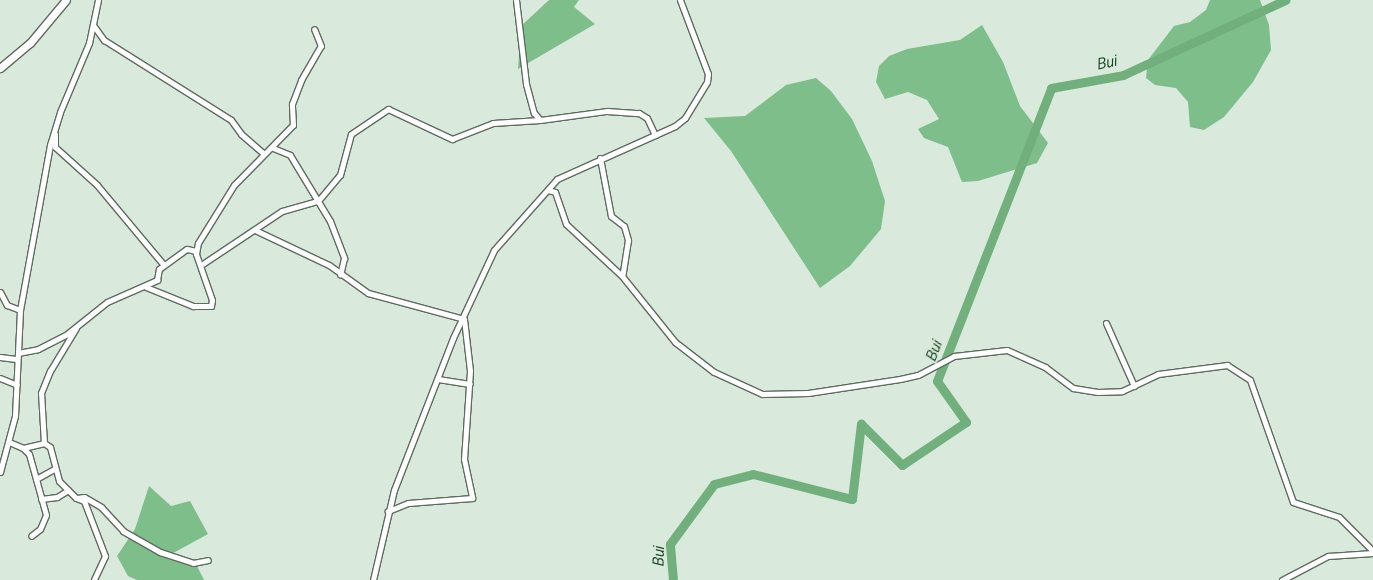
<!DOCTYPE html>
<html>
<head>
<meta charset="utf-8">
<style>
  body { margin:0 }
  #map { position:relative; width:1373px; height:580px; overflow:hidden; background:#d9e9db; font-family:"Titillium Web",sans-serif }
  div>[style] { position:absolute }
  .forest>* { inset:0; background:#7ebe8a }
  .river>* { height:9px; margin:-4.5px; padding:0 4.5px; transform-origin:4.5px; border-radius:4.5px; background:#71b07d }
  .roads { filter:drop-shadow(1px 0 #5e6c60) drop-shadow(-1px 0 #5e6c60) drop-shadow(0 1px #5e6c60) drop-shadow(0 -1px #5e6c60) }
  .minor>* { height:5px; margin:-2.5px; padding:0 2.5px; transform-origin:2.5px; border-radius:2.5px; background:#fff }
  .tertiary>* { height:7px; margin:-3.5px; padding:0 3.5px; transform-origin:3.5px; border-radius:3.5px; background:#fff }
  span { translate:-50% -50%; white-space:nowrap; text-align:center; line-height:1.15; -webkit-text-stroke:3.5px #d9e9db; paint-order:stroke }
  .water-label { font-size:16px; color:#164523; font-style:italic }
</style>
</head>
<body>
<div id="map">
  <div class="forest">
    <div style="clip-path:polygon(549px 0,579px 0,574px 7px,595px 24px,518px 69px,521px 26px)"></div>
    <div style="clip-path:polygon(1210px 0,1260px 0,1269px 25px,1271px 50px,1253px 82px,1224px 117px,1204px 130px,1190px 127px,1188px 102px,1176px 88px,1155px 85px,1146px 78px,1148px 60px,1174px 26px,1190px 22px,1206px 10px)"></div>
    <div style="clip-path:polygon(982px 25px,1003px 62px,1020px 106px,1048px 143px,1037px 163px,978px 181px,962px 182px,948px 147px,924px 138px,918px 129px,939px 119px,927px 100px,908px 92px,885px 99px,876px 82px,879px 66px,889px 56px,907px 49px,960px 40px)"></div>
    <div style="clip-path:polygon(816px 78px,831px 91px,852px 119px,872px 161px,885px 201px,881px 229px,850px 266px,820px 288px,731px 151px,704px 118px,745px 116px,786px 85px)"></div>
    <div style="clip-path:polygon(149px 486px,171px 506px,190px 501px,208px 534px,166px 557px,197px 566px,204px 580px,137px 580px,128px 576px,117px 556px,135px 529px)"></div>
  </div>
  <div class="river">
    <div style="left:673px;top:580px;width:36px;rotate:-95deg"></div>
    <div style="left:670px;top:544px;width:74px;rotate:-53.7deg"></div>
    <div style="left:714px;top:484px;width:40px;rotate:-14.4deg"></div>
    <div style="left:753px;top:474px;width:102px;rotate:14.2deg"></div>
    <div style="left:852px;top:499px;width:76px;rotate:-83.2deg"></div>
    <div style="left:861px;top:424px;width:58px;rotate:45deg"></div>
    <div style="left:902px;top:465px;width:77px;rotate:-33.9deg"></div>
    <div style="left:966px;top:422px;width:50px;rotate:-125.3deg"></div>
    <div style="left:937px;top:381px;width:314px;rotate:-68.7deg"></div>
    <div style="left:1051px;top:88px;width:73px;rotate:-10.2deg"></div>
    <div style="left:1123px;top:75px;width:179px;rotate:-24.8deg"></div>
  </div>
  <div class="roads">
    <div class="minor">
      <div style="left:516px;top:0;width:85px;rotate:83.2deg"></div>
      <div style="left:526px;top:84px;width:30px;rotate:75deg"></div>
      <div style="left:534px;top:113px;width:9px;rotate:49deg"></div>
      <div style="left:540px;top:120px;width:68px;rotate:-7.7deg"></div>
      <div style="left:607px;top:111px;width:32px;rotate:4deg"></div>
      <div style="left:639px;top:113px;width:9px;rotate:32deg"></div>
      <div style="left:647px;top:118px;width:19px;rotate:65deg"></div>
      <div style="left:93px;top:25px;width:19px;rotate:54deg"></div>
      <div style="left:104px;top:40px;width:150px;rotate:32.2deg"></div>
      <div style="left:231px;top:120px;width:17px;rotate:54deg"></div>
      <div style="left:241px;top:134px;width:30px;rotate:41deg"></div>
      <div style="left:55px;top:134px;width:13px;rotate:90deg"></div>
      <div style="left:55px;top:147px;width:57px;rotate:42.1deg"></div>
      <div style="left:97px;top:185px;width:104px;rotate:50.1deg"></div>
      <div style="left:273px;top:148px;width:18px;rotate:22deg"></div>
      <div style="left:290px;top:155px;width:77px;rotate:58.8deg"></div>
      <div style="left:330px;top:221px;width:40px;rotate:69deg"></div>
      <div style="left:344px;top:258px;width:17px;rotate:103deg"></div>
      <div style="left:600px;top:158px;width:59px;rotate:79.3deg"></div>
      <div style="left:611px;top:216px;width:16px;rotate:38deg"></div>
      <div style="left:624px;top:226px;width:15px;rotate:74deg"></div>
      <div style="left:628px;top:240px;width:36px;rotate:99deg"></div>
      <div style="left:548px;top:190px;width:7px;rotate:16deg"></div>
      <div style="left:555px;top:192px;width:34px;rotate:71deg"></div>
      <div style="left:566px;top:224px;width:76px;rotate:42.9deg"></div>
      <div style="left:622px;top:276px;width:85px;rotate:51.2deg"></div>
      <div style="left:675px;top:342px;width:49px;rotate:37.6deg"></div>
      <div style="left:714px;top:372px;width:53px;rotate:24.6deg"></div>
      <div style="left:762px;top:394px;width:46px;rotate:-1.2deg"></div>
      <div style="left:808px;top:393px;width:93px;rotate:-8.7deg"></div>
      <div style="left:900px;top:379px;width:18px;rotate:-13deg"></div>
      <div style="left:918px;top:375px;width:41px;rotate:-27.8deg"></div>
      <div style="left:954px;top:356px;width:53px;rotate:-6.5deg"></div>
      <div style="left:1007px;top:350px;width:42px;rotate:24.1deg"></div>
      <div style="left:1045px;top:367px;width:35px;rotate:37deg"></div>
      <div style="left:1073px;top:388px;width:25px;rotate:9deg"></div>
      <div style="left:1098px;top:392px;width:24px;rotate:-2deg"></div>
      <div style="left:1122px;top:391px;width:40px;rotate:-25deg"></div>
      <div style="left:1158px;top:374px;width:70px;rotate:-7.4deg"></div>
      <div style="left:1227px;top:365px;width:27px;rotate:33deg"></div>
      <div style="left:1250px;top:380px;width:129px;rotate:70.6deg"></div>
      <div style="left:1293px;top:502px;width:48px;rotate:18.1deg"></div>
      <div style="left:1339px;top:517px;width:48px;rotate:45deg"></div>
      <div style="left:257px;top:231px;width:80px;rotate:25.3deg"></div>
      <div style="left:329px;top:265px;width:48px;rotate:35.7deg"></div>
      <div style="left:368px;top:293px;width:99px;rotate:15.2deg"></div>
      <div style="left:464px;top:319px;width:52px;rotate:83.4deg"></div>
      <div style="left:470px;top:371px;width:88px;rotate:93.9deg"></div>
      <div style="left:464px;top:459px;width:40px;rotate:78deg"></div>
      <div style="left:472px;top:498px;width:64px;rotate:175.5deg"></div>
      <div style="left:408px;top:503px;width:22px;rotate:158deg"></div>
      <div style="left:201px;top:265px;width:97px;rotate:-33.7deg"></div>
      <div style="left:282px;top:211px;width:37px;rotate:-16deg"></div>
      <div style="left:318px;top:201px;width:34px;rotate:-50deg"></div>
      <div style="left:340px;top:175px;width:42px;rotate:-75deg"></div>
      <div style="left:351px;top:134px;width:45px;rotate:-34deg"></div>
      <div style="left:388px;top:109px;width:71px;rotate:25.1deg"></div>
      <div style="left:452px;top:139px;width:44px;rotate:-21.3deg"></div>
      <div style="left:493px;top:123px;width:47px;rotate:-3.7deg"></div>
      <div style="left:146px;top:287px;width:51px;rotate:22deg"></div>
      <div style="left:193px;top:306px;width:18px"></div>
      <div style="left:211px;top:306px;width:6px;rotate:-81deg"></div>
      <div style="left:212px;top:300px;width:49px;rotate:-109.2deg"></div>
      <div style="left:196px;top:254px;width:11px;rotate:-80deg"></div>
      <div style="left:198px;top:243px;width:68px;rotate:-58.2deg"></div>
      <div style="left:234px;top:185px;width:84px;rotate:-45.5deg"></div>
      <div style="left:293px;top:125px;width:21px;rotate:-93deg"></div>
      <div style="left:292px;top:104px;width:26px;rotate:-69deg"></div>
      <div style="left:301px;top:80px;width:39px;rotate:-60deg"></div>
      <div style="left:321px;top:46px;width:18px;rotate:-112deg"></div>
      <div style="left:0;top:292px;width:15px;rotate:62deg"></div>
      <div style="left:7px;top:305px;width:14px;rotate:21deg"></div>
      <div style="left:1106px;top:323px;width:69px;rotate:66deg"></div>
      <div style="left:18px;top:353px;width:20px;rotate:-11deg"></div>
      <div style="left:38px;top:349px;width:33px;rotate:-27deg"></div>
      <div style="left:67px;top:334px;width:51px;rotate:-38.7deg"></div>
      <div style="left:107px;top:302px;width:55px;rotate:-23.7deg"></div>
      <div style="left:157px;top:280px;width:11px;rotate:-80deg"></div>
      <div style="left:159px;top:269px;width:34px;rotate:-36deg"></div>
      <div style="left:187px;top:249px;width:9px;rotate:13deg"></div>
      <div style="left:0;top:357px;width:16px;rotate:7deg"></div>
      <div style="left:0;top:378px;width:18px;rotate:22deg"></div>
      <div style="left:438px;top:379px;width:32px;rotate:9deg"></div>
      <div style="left:9px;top:442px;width:15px;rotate:23deg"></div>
      <div style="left:23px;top:448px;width:22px;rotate:-13deg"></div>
      <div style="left:44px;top:443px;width:7px;rotate:34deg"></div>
      <div style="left:50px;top:447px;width:35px;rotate:75deg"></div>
      <div style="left:59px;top:481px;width:24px;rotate:45deg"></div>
      <div style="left:76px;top:498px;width:9px;rotate:21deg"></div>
      <div style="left:84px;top:501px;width:59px;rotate:69.1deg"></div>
      <div style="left:105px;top:556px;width:26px;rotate:115deg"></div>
      <div style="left:44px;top:443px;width:50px;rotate:-93.4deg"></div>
      <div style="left:41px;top:393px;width:24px;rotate:-68deg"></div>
      <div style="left:50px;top:371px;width:50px;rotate:-58.8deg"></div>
      <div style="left:23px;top:448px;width:8px;rotate:45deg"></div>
      <div style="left:29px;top:454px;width:63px;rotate:74.4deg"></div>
      <div style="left:46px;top:515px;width:15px;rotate:113deg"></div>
      <div style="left:40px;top:529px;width:11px;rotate:142deg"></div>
      <div style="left:0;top:472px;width:58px;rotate:-75deg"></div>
      <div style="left:15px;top:416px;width:106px;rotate:-87.3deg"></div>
      <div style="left:20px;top:310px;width:168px;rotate:-79.7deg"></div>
      <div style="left:50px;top:145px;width:34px;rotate:-73deg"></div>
      <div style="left:60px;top:112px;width:75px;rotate:-67.2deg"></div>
      <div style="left:89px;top:43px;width:44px;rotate:-78.2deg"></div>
      <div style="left:36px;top:479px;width:21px;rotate:-29deg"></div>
      <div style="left:77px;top:498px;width:7px;rotate:-8deg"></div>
      <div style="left:84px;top:497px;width:20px;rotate:30deg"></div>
      <div style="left:101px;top:507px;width:33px;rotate:47deg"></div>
      <div style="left:123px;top:531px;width:43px;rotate:29.6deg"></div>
      <div style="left:160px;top:552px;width:35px;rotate:18deg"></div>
      <div style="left:193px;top:563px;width:15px;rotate:-11deg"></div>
      <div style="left:41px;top:499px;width:16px;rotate:-7deg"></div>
      <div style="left:57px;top:497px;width:13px;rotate:-32deg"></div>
      <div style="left:373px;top:580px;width:92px;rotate:-76.9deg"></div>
      <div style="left:394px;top:490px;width:163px;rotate:-68.8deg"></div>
      <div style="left:453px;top:338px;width:97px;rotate:-65deg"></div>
      <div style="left:494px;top:250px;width:95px;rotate:-48.4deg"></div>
      <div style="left:557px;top:179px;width:129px;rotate:-24.2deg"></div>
      <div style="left:675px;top:126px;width:13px;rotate:-39deg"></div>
      <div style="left:685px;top:118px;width:42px;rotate:-58.6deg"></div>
      <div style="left:707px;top:82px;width:8px;rotate:-83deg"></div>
      <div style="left:708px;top:74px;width:79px;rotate:-110.7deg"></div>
      <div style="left:1282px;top:580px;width:52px;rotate:-27.6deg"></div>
      <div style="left:1328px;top:556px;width:45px;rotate:-3.8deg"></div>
    </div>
    <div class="tertiary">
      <div style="left:0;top:68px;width:39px;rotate:-40deg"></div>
      <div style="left:30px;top:43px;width:56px;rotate:-50.1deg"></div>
    </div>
  </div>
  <div class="water-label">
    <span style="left:1106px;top:62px;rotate:-12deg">Bui</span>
    <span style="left:933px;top:351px;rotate:-69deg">Bui</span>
    <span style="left:658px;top:557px;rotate:-89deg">Bui</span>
  </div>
</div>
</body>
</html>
